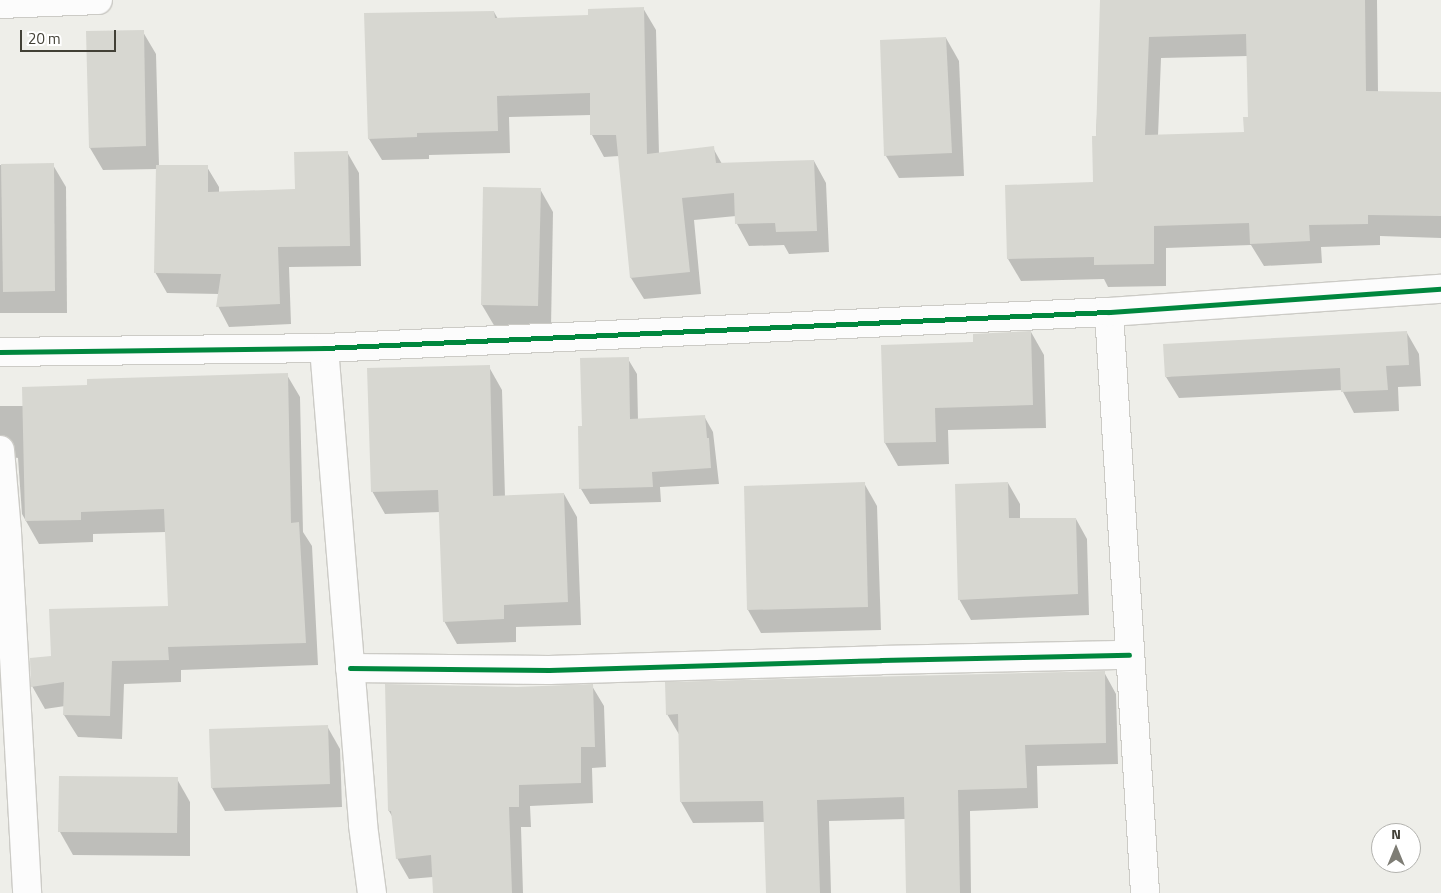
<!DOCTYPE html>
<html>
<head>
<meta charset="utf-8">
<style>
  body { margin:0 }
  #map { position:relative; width:1441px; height:893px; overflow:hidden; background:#eeeee9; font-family:"Titillium Web",sans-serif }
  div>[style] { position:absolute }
  .shadow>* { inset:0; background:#0003 }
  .building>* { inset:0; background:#d7d7d1 }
  .roads { filter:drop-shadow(1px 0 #cccbc6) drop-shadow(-1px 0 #cccbc6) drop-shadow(0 1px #cccbc6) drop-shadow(0 -1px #cccbc6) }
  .minor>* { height:28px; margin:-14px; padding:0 14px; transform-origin:14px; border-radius:14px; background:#fcfcfc }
  .cycleway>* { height:5px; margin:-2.5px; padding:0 2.5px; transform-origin:2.5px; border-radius:2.5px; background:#00873e }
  span { translate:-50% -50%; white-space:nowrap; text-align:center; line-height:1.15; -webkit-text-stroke:4px #fff; paint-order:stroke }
  .north { position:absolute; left:1371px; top:823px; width:50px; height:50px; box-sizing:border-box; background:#fff; border:1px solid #b3b3af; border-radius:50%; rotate:0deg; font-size:14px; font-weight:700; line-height:20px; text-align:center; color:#424036 }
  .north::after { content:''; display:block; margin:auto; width:18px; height:22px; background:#7e7d75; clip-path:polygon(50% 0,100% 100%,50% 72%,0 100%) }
  .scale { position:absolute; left:20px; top:30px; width:96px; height:22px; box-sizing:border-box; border:2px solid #424036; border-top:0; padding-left:6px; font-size:15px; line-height:18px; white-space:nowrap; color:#424036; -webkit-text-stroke:4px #fff; paint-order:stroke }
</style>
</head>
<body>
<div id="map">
  <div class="shadow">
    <div style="clip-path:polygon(evenodd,1102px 0,1377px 0,1378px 92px,1441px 93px,1441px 238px,1380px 236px,1380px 245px,1321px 247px,1322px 263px,1264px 266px,1251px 245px,1166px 248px,1166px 286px,1108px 287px,1104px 279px,1021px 281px,1008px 259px,1006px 186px,1094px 183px,1102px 0,1248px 56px,1249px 118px,1246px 133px,1158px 136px,1161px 58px,1248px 56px)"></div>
    <div style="clip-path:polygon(643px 8px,656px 30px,659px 154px,713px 148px,722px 164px,814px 161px,826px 183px,829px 252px,789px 254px,784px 245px,749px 246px,737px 224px,736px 216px,694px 220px,701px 294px,644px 299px,631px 278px,619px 156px,604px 157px,592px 135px,591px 115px,509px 117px,510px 153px,429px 155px,429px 159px,382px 160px,369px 139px,494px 12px,498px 19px,589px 17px)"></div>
    <div style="clip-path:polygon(143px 32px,156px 54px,159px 166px,207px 167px,219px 187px,219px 193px,296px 191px,347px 152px,359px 173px,361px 266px,289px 267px,291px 324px,229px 327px,218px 306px,219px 294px,167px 293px,155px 272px,157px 169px,103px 170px,90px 148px)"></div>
    <div style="clip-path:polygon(946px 38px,959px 61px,964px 176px,899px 178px,886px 156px)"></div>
    <div style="clip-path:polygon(0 165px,53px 165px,66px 187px,67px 313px,0 313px)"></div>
    <div style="clip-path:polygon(540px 189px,553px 212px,551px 328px,495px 327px,482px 305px)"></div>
    <div style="clip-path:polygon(1031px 332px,1044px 355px,1046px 428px,948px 430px,949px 464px,898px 466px,885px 443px,882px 346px,975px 344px)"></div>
    <div style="clip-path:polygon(1407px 333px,1419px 354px,1421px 386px,1398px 387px,1399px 411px,1354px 413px,1342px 390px,1179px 398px,1166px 377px)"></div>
    <div style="clip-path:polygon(628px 359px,637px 374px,638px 420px,704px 416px,713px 432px,719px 484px,660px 487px,661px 502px,590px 504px,581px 489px,583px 427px)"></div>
    <div style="clip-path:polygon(489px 367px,502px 390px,505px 497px,564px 494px,577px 517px,581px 625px,516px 627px,516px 642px,457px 644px,444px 621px,440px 512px,385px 514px,372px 491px)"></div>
    <div style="clip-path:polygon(287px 375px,300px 397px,303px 532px,312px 546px,318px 665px,181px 670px,181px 682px,124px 684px,122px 739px,78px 737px,64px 715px,65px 706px,45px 709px,32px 686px,52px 657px,169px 607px,166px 532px,93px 534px,93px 542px,39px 544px,22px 514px,18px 458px,12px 457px,0 464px,0 406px,24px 406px)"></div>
    <div style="clip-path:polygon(864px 483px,877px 506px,881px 630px,761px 633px,748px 610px,746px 488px)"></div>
    <div style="clip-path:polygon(1008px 483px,1020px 504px,1020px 520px,1076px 519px,1087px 539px,1089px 615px,971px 620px,959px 599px)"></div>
    <div style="clip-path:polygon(1104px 672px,1116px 694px,1118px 764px,1037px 766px,1038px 808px,970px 811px,971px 893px,907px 893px,906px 819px,829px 821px,831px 893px,767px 893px,765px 822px,693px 823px,681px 802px,680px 736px,667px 714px)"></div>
    <div style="clip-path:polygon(386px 685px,517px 688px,592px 686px,604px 706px,606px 767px,592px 768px,593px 803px,530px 806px,531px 827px,521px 827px,523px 893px,434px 893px,433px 877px,409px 879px,397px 858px,393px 818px,389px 811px)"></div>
    <div style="clip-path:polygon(327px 726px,340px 749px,342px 807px,225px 811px,212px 788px)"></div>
    <div style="clip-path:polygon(177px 779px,190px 802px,190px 856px,73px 855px,60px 832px)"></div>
  </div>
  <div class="building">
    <div style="clip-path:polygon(evenodd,1100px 0,1365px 0,1366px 91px,1441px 92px,1441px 216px,1368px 215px,1368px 224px,1309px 225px,1310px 241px,1250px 244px,1249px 223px,1154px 226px,1154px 264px,1094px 265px,1094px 257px,1007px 259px,1005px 185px,1093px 182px,1092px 136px,1096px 136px,1100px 0,1246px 34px,1248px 117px,1243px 117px,1244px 132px,1145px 135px,1149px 37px,1246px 34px)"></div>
    <div style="clip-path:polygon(644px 7px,647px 154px,714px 146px,716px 163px,814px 160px,817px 231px,776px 232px,775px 223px,735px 224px,734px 193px,682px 198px,690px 272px,630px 278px,616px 135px,590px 135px,590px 93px,497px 96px,498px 131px,417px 133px,417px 137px,368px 139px,364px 13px,494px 11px,495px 18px,588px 15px,588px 9px)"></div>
    <div style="clip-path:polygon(144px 30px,146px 146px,89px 148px,86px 31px)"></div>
    <div style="clip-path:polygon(946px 37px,952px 153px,884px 156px,880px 40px)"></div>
    <div style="clip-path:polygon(348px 151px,350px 246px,278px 247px,280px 304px,216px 307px,221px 274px,154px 273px,156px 165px,208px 165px,208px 192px,295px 189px,294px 152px)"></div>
    <div style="clip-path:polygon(54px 163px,55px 291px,3px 292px,1px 164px)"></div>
    <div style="clip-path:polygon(483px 187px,541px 188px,538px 306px,481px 305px)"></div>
    <div style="clip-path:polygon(1031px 331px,1033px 405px,935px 408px,936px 442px,884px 443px,881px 345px,973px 342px,973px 334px)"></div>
    <div style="clip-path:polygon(1407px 331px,1409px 365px,1386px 366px,1388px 390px,1341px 392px,1340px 368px,1165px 377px,1163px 344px)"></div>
    <div style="clip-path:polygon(629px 357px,630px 419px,705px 415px,707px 438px,709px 438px,711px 468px,652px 472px,653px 487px,579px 489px,578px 426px,582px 426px,580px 358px)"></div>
    <div style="clip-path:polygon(490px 365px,493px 496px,564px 493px,568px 602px,504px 605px,504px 619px,443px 622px,438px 490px,371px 492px,367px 368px)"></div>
    <div style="clip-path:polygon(288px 373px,291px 523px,299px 522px,306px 643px,168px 647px,169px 660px,112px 661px,110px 716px,63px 715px,64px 682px,31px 687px,30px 658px,51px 656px,49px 609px,168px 606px,164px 509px,81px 512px,81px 520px,25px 521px,22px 387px,87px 385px,87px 379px)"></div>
    <div style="clip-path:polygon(865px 482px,868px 607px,747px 610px,744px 486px)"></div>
    <div style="clip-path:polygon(1008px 482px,1009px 518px,1076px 518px,1078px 594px,958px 600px,955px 484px)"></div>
    <div style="clip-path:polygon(1105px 671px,1106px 743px,1025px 745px,1027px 788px,958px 790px,960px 893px,906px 893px,904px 797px,817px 800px,820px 893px,766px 893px,763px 801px,680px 802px,678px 714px,666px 715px,665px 682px)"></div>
    <div style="clip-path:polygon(385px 684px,517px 687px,593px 684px,595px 747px,581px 747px,581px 783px,519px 785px,519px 807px,509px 807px,512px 893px,433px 893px,431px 855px,396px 859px,391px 811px,388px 811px)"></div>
    <div style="clip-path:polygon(328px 725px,330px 784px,211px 788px,209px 729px)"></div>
    <div style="clip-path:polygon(59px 776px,178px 777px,177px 833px,58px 832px)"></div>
  </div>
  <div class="roads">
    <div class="minor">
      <div style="left:0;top:4px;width:98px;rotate:-2.3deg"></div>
      <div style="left:1109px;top:312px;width:582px;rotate:86.45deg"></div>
      <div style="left:324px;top:348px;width:479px;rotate:85.3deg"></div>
      <div style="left:363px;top:825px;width:69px;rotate:82.5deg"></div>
      <div style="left:0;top:352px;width:324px;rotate:-0.7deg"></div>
      <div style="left:324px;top:348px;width:786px;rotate:-2.63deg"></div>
      <div style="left:1109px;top:312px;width:333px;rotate:-4deg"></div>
      <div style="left:0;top:450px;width:82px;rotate:85.1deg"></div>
      <div style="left:7px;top:532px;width:362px;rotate:86.8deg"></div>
      <div style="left:350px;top:668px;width:199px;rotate:0.6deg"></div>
      <div style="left:549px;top:670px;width:332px;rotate:-1.7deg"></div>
      <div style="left:881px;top:660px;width:248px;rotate:-1.2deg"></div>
    </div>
  </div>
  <div class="cycleway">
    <div style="left:0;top:352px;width:324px;rotate:-0.7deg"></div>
    <div style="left:324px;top:348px;width:786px;rotate:-2.63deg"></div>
    <div style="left:1109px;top:312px;width:333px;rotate:-4deg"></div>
    <div style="left:350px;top:668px;width:199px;rotate:0.6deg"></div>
    <div style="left:549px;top:670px;width:332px;rotate:-1.7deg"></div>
    <div style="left:881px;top:660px;width:248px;rotate:-1.2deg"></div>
  </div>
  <div class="north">N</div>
  <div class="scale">20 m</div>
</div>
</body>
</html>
